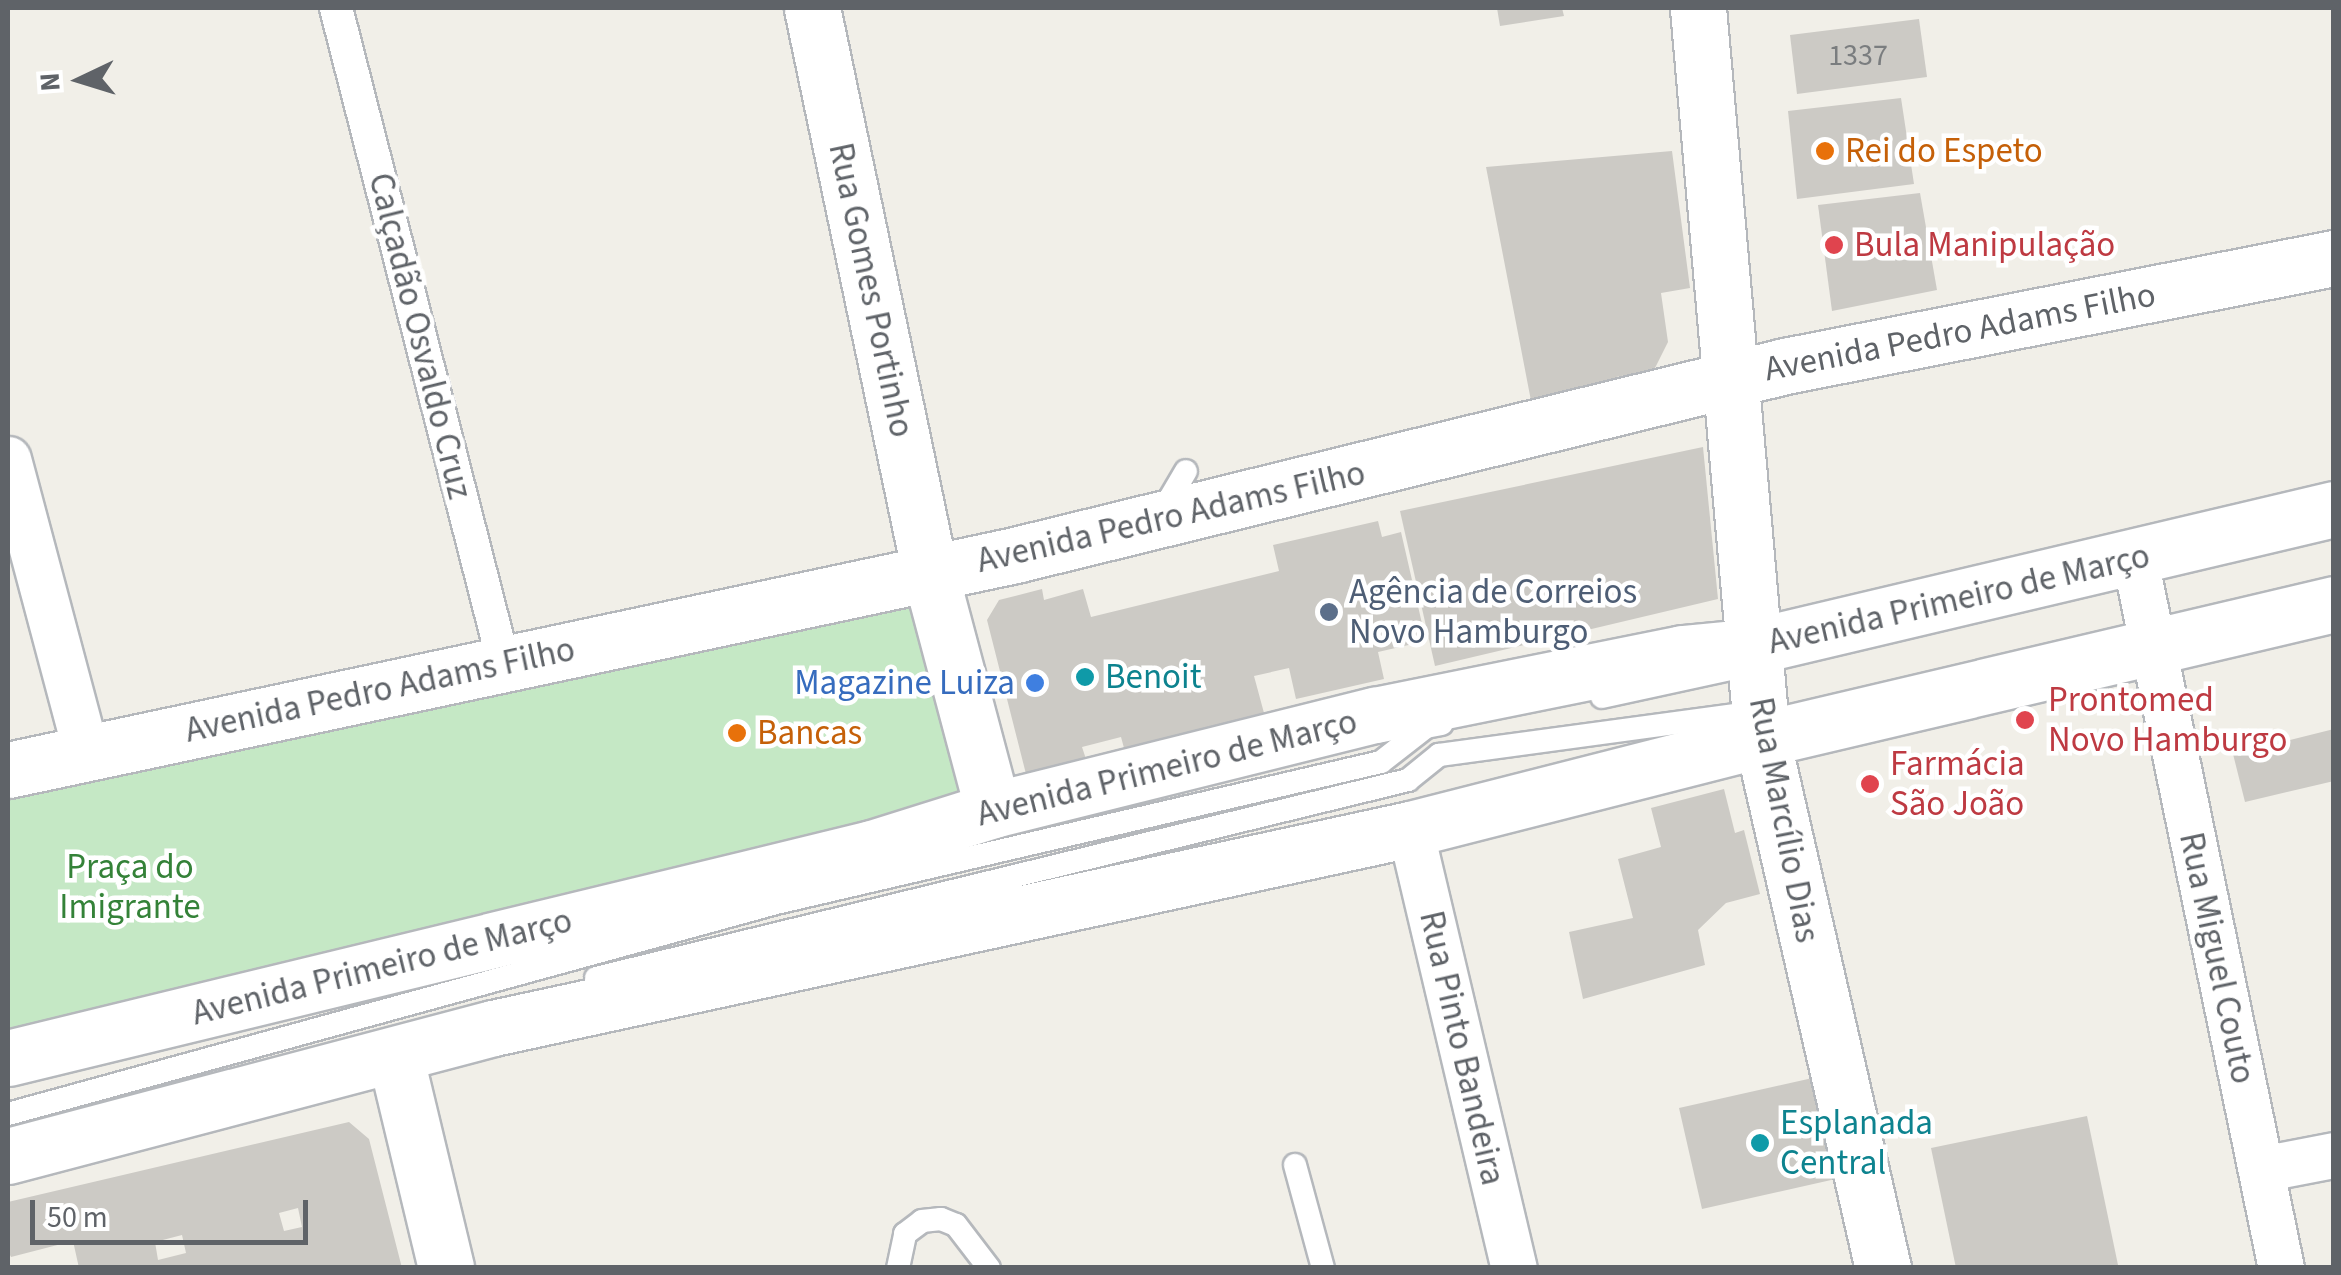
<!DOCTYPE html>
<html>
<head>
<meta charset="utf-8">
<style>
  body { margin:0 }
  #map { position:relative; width:2341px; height:1275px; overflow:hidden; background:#f1efe8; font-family:"Source Sans 3",sans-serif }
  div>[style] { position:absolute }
  .green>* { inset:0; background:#c5e8c5 }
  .building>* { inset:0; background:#cccac5 }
  .roads { filter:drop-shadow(2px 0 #b5b8bc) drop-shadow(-2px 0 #b5b8bc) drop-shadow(0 2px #b5b8bc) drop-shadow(0 -2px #b5b8bc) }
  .service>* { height:22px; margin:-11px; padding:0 11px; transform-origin:11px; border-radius:11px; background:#fff }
  .pedestrian>* { height:32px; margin:-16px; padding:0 16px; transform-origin:16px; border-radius:16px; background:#fff }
  .minor>* { height:45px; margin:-22.5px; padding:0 22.5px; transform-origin:22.5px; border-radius:22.5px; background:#fff }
  .tertiary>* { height:55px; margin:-27.5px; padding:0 27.5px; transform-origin:27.5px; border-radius:27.5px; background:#fff }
  .secondary>* { height:55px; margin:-27.5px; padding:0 27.5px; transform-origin:27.5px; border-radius:27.5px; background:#fff }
  .dots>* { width:28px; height:28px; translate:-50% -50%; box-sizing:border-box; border:5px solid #fff; border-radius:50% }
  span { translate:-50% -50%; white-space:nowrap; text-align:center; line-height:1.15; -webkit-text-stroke:9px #fff; paint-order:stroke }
  .number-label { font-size:30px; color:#7a7d7f }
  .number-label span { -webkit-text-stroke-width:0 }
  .food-label { font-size:35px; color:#c56008 }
  .left { translate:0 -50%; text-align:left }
  .health-label { font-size:35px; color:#be3a42 }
  .street-label { font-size:35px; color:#5f6368 }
  .service-label { font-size:35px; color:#4e5e75 }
  .culture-label { font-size:35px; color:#0d838f }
  .shop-label { font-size:35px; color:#366cbe }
  .right { translate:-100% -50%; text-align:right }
  .park-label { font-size:35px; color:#348238 }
  .frame { position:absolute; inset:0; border:10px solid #5f6368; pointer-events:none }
  .north { position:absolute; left:30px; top:30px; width:100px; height:100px; -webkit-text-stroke:8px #fff; paint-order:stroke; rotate:266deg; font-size:28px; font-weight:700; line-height:40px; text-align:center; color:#5f6368 }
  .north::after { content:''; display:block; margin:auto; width:35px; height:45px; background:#5f6368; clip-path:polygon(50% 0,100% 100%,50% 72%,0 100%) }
  .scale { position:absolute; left:30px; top:1200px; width:278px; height:45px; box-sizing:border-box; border:5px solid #5f6368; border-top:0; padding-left:12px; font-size:30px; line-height:35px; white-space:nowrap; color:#5f6368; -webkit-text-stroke:8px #fff; paint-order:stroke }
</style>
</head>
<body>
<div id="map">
  <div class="green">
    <div style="clip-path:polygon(921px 586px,971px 791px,869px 836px,8px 1042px,8px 790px)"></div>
  </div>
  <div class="building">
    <div style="clip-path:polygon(1497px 8px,1562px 8px,1564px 16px,1500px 26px)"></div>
    <div style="clip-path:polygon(1919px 19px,1927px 77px,1797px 94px,1790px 35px)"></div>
    <div style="clip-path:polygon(1901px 98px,1914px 184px,1797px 199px,1788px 111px)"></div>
    <div style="clip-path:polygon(1672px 151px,1690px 288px,1661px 293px,1668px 342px,1654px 370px,1616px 377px,1618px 392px,1532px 406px,1486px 167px)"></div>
    <div style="clip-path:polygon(1920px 193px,1937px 290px,1832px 311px,1818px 205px)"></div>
    <div style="clip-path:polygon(1703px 447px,1718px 599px,1435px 666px,1400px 511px)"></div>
    <div style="clip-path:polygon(1378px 521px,1382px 537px,1401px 532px,1426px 641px,1378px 652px,1384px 679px,1296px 699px,1289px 668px,1254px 676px,1264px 713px,1124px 748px,1121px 737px,1082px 747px,1086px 759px,1026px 774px,987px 620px,999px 600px,1042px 589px,1044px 600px,1083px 589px,1091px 617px,1279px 571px,1273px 545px)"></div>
    <div style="clip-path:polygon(2334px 729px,2334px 781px,2245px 802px,2233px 754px)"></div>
    <div style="clip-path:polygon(1724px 789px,1735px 833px,1744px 830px,1760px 894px,1726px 903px,1698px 930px,1705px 965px,1583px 999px,1569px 932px,1633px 918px,1618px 859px,1661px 847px,1651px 808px)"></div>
    <div style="clip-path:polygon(1817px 1077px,1840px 1178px,1702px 1209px,1679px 1108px)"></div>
    <div style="clip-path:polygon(2087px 1116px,2118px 1265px,1956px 1268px,1931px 1148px)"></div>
    <div style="clip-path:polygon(evenodd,349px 1122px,369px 1139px,402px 1268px,79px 1268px,73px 1241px,11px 1257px,8px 1251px,8px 1202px,349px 1122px,298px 1208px,302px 1227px,284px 1231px,279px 1213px,298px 1208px,349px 1122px,182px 1235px,186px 1253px,158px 1260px,155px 1242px,182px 1235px)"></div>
  </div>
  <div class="roads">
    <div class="service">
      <div style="left:1163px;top:510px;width:45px;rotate:-59.5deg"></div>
      <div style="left:1602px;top:697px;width:131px;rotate:-12.3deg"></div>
      <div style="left:596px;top:978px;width:836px;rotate:-13.7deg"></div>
      <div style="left:1408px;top:780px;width:40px;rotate:-39deg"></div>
      <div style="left:1439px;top:755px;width:327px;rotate:-7.7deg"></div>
      <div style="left:8px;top:1114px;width:796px;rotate:-15.36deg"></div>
      <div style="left:776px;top:903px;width:621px;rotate:-13.12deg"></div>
      <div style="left:1381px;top:762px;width:57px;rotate:-37.9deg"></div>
      <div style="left:1426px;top:727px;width:16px;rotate:-11deg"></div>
      <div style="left:1295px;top:1165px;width:107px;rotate:74.8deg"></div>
      <div style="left:898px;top:1268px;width:35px;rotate:-78deg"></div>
      <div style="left:905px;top:1234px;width:21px;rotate:-37deg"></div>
      <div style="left:922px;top:1221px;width:19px;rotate:-6deg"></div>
      <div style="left:941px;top:1219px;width:16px;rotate:22deg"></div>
      <div style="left:956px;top:1225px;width:54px;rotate:52.5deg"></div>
    </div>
    <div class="pedestrian">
      <div style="left:336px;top:8px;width:677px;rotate:75.64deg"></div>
    </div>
    <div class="minor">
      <div style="left:8px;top:459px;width:304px;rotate:75.1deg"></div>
      <div style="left:2135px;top:560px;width:723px;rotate:78.35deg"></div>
      <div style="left:1410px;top:829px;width:451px;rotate:76.7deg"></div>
      <div style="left:2261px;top:1169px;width:74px;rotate:-10.9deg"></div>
    </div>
    <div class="tertiary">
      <div style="left:812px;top:8px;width:577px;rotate:78.2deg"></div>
      <div style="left:930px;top:573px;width:245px;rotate:75.1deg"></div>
      <div style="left:395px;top:1055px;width:219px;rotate:76.5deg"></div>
      <div style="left:8px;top:1058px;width:889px;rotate:-13.66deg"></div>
      <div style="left:872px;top:848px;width:127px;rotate:-17.4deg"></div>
      <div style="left:993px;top:810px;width:394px;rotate:-14deg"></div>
      <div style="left:1375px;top:715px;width:313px;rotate:-11.4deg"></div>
      <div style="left:1682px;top:653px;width:73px;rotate:-5.5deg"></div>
      <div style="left:8px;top:1156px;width:502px;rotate:-14.78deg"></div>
      <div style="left:493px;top:1028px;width:938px;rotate:-12.24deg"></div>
      <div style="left:1410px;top:829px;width:363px;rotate:-14.3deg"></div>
    </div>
    <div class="secondary">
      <div style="left:1698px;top:8px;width:734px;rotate:85deg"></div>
      <div style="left:1762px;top:739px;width:543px;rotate:77.12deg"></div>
      <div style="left:1755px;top:646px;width:595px;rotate:-13.31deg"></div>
      <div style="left:1762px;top:739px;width:588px;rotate:-13.28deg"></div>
      <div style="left:8px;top:770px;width:1030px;rotate:-12.05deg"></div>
      <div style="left:1015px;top:555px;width:793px;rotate:-13.79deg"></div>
      <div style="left:1785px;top:366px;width:560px;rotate:-11.13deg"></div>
    </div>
  </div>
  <div class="dots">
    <div style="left:1825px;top:151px;background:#e8710a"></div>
    <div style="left:1834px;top:245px;background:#e0444e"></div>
    <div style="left:1329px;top:612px;background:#5c6f8a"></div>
    <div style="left:1085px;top:677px;background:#0f9aa8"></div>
    <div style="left:1035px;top:683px;background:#3f7fe0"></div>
    <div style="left:2025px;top:720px;background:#e0444e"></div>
    <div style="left:737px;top:733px;background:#e8710a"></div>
    <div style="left:1870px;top:784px;background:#e0444e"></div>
    <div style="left:1760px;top:1143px;background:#0f9aa8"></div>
  </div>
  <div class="number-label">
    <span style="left:1858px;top:56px">1337</span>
  </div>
  <div class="food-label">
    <span class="left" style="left:1845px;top:151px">Rei do Espeto</span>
    <span class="left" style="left:757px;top:733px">Bancas</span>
  </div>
  <div class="health-label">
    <span class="left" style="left:1854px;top:245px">Bula Manipulação</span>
    <span class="left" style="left:2048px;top:720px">Prontomed<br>Novo Hamburgo</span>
    <span class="left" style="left:1890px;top:784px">Farmácia<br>São João</span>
  </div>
  <div class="street-label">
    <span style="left:871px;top:290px;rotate:78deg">Rua Gomes Portinho</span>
    <span style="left:1960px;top:332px;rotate:-11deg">Avenida Pedro Adams Filho</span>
    <span style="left:420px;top:336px;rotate:76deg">Calçadão Osvaldo Cruz</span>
    <span style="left:1171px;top:517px;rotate:-13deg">Avenida Pedro Adams Filho</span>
    <span style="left:1959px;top:599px;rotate:-13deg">Avenida Primeiro de Março</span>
    <span style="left:380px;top:690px;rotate:-12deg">Avenida Pedro Adams Filho</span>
    <span style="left:1167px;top:768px;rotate:-14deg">Avenida Primeiro de Março</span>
    <span style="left:1784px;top:820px;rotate:79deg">Rua Marcílio Dias</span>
    <span style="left:2217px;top:958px;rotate:78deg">Rua Miguel Couto</span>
    <span style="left:382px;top:967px;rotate:-14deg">Avenida Primeiro de Março</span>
    <span style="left:1462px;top:1048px;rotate:77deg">Rua Pinto Bandeira</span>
  </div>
  <div class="service-label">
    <span class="left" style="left:1349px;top:612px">Agência de Correios<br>Novo Hamburgo</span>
  </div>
  <div class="culture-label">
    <span class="left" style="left:1105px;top:677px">Benoit</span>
    <span class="left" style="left:1780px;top:1143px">Esplanada<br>Central</span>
  </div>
  <div class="shop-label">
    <span class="right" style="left:1015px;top:683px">Magazine Luiza</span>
  </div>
  <div class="park-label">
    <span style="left:130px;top:887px">Praça do<br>Imigrante</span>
  </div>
  <div class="frame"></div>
  <div class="north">N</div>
  <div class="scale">50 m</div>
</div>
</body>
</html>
